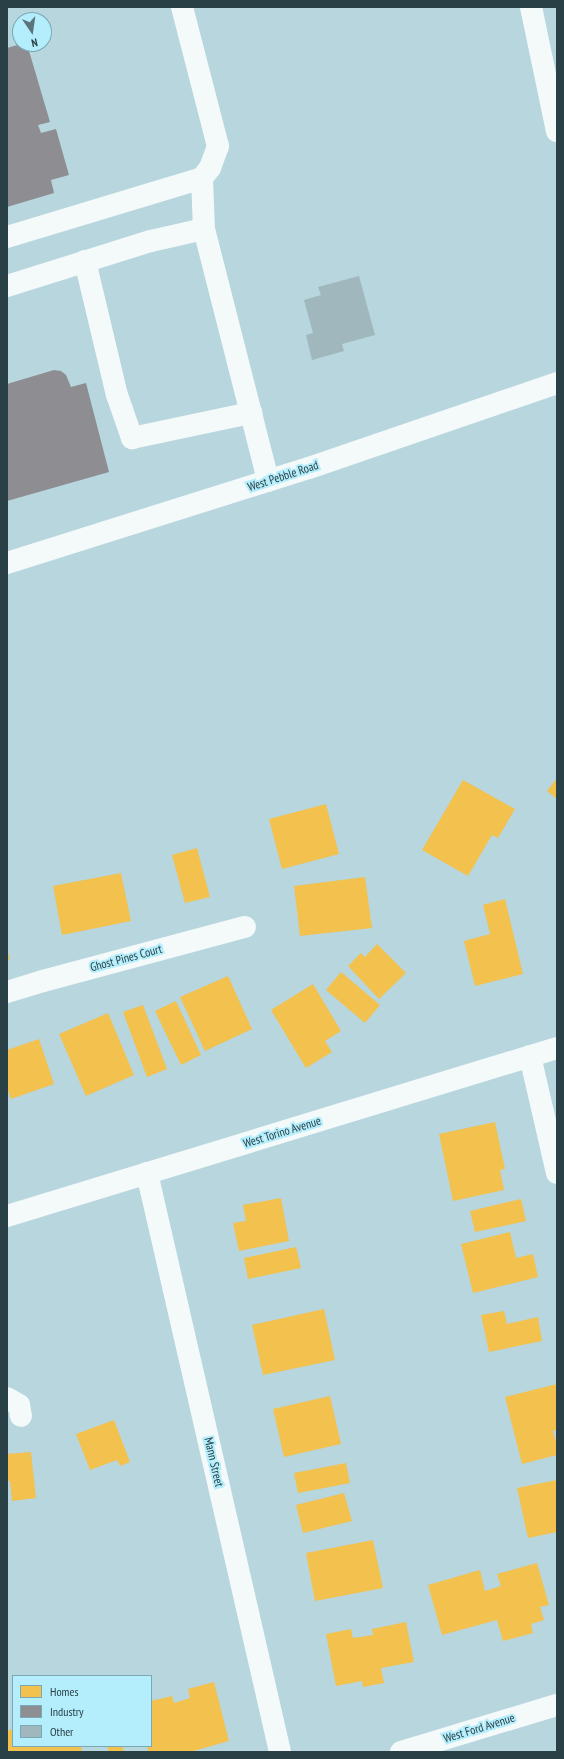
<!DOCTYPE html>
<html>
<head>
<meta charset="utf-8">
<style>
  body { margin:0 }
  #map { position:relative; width:564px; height:1759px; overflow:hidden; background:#b7d6de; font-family:"PT Sans Narrow",sans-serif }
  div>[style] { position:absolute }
  .homes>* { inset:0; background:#f2c14e }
  .industry>* { inset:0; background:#8d8d92 }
  .building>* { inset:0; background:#9fb7bd }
  .minor>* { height:22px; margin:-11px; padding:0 11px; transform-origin:11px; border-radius:11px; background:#f4f9fa }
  span { translate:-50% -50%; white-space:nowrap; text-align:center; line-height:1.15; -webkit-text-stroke:4px #b4edfb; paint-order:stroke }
  .street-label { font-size:12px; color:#294046 }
  .frame { position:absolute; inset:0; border:8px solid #294046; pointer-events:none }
  .legend { position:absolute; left:12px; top:1675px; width:140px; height:72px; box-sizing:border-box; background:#b4edfb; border:1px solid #7ca8b3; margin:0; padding:5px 7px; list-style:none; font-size:12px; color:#294046 }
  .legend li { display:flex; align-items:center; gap:8px; height:20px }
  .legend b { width:20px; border:1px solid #7ca8b3 }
  .north { position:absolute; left:12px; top:12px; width:40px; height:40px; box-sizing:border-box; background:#b4edfb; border:1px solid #7ca8b3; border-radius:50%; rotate:167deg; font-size:11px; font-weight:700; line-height:16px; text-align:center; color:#294046 }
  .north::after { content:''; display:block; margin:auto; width:14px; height:18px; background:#5b747b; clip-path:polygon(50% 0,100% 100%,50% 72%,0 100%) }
</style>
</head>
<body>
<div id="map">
  <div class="homes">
    <div style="clip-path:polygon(557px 778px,557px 799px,547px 791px)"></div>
    <div style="clip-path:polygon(463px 780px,515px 809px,498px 838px,492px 835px,468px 876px,422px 850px)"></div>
    <div style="clip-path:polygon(326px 804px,339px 854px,282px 869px,269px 819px)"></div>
    <div style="clip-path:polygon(197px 848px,210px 897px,185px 903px,172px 855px)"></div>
    <div style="clip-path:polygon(121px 873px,131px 921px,62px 935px,53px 886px)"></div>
    <div style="clip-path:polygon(365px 877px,372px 928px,300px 936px,294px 886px)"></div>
    <div style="clip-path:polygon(505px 899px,523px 974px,475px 986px,464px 941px,490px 934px,483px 905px)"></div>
    <div style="clip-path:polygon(377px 944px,406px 973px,379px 999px,348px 966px,361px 953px,365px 957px)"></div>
    <div style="clip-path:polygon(7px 950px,10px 959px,7px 960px)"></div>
    <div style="clip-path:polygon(341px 972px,380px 1005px,365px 1023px,326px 990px)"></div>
    <div style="clip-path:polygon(228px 976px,252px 1029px,205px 1051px,180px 997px)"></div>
    <div style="clip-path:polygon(313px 984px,341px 1031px,325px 1041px,332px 1052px,306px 1068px,271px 1010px)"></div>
    <div style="clip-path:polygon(176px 1001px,201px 1055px,181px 1065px,155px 1011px)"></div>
    <div style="clip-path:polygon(143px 1005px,167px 1069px,147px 1077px,123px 1012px)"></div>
    <div style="clip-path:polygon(108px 1013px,134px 1075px,86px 1096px,59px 1034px)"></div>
    <div style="clip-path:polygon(39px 1039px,54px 1084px,11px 1099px,7px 1088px,7px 1050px)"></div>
    <div style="clip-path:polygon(495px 1122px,505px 1169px,500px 1170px,504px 1190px,453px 1201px,439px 1134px)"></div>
    <div style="clip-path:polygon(281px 1198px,289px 1241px,239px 1251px,233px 1223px,246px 1221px,243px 1205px)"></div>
    <div style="clip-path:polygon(521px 1199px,526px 1221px,475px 1232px,470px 1211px)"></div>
    <div style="clip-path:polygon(510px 1232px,516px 1258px,533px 1254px,538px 1277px,473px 1293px,461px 1244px)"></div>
    <div style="clip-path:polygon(296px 1247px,301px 1268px,248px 1279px,244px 1258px)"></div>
    <div style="clip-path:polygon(324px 1309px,335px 1360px,263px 1375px,252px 1325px)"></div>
    <div style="clip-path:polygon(504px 1311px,507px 1324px,538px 1317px,542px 1341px,489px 1352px,481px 1315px)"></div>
    <div style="clip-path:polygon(557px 1384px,557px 1430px,553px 1431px,557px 1445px,557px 1455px,522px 1464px,505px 1397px)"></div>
    <div style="clip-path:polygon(330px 1396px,341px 1444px,284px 1457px,273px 1409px)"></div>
    <div style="clip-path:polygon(114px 1420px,130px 1462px,120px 1466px,117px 1460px,90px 1470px,76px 1434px)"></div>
    <div style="clip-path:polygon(31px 1452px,36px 1498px,12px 1501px,10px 1481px,7px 1481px,7px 1454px)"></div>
    <div style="clip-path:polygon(346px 1463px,350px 1483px,298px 1493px,294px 1473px)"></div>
    <div style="clip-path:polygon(557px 1480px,557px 1532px,528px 1538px,517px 1488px)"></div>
    <div style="clip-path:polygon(344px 1493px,352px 1521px,303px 1533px,296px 1505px)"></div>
    <div style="clip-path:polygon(373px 1540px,383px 1588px,315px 1601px,306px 1553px)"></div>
    <div style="clip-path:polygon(537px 1563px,549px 1605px,540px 1607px,544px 1620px,531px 1624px,533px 1633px,503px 1641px,497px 1620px,442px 1635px,428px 1585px,480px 1570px,485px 1591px,501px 1586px,497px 1574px)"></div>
    <div style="clip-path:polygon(406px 1622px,414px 1662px,381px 1668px,384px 1683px,363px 1687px,362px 1681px,336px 1686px,326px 1634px,351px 1629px,353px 1638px,373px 1635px,372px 1629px)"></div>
    <div style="clip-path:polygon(214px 1682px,229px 1741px,190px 1752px,148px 1752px,147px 1746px,151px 1746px,151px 1701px,172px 1696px,174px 1703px,190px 1698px,188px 1689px)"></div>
    <div style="clip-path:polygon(13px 1729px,13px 1746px,81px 1746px,82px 1752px,7px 1752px,7px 1731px)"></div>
    <div style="clip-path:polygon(107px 1746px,122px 1746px,124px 1752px,109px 1752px)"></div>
  </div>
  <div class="industry">
    <div style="clip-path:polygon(21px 44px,27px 44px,50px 122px,38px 125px,41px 133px,56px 129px,69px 175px,51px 180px,54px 193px,7px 207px,7px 48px)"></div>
    <div style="clip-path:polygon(54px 370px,61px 371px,66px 375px,71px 387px,86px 383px,109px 472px,7px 501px,7px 384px)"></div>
  </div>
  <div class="building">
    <div style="clip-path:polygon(359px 276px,375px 335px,342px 344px,344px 351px,312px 360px,306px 335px,313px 333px,304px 300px,321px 295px,318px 287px)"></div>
  </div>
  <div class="minor">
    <div style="left:182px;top:7px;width:144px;rotate:75.5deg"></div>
    <div style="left:218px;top:146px;width:23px;rotate:110deg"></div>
    <div style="left:210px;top:168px;width:13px;rotate:129deg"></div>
    <div style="left:202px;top:178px;width:51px;rotate:87.8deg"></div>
    <div style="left:531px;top:7px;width:127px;rotate:78.2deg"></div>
    <div style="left:7px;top:237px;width:204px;rotate:-16.8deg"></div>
    <div style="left:85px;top:261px;width:138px;rotate:76.6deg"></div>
    <div style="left:117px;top:395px;width:46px;rotate:70.8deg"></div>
    <div style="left:132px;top:438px;width:122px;rotate:-11.9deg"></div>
    <div style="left:7px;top:286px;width:151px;rotate:-17.4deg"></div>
    <div style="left:151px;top:241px;width:54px;rotate:-12.8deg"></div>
    <div style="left:204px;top:229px;width:260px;rotate:75.7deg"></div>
    <div style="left:7px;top:563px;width:317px;rotate:-17.5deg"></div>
    <div style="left:309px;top:468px;width:262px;rotate:-18.9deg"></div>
    <div style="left:7px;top:992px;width:38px;rotate:-17deg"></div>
    <div style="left:43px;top:981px;width:209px;rotate:-15deg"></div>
    <div style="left:530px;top:1056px;width:120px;rotate:77deg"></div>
    <div style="left:147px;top:1173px;width:594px;rotate:77.06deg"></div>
    <div style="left:7px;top:1216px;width:575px;rotate:-16.99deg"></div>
    <div style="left:7px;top:1398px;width:14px;rotate:30deg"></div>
    <div style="left:19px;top:1405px;width:11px;rotate:80deg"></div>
    <div style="left:401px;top:1752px;width:163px;rotate:-16.8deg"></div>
  </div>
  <div class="street-label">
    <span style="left:283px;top:476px;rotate:-18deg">West Pebble Road</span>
    <span style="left:126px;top:958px;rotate:-15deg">Ghost Pines Court</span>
    <span style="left:282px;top:1132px;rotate:-17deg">West Torino Avenue</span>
    <span style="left:214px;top:1462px;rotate:77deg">Mann Street</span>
    <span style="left:479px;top:1728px;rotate:-17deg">West Ford Avenue</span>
  </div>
  <div class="frame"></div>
  <ul class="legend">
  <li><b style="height:11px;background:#f2c14e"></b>Homes</li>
  <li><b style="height:11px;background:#8d8d92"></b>Industry</li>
  <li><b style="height:11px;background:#9fb7bd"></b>Other</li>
  </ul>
  <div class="north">N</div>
</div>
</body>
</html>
